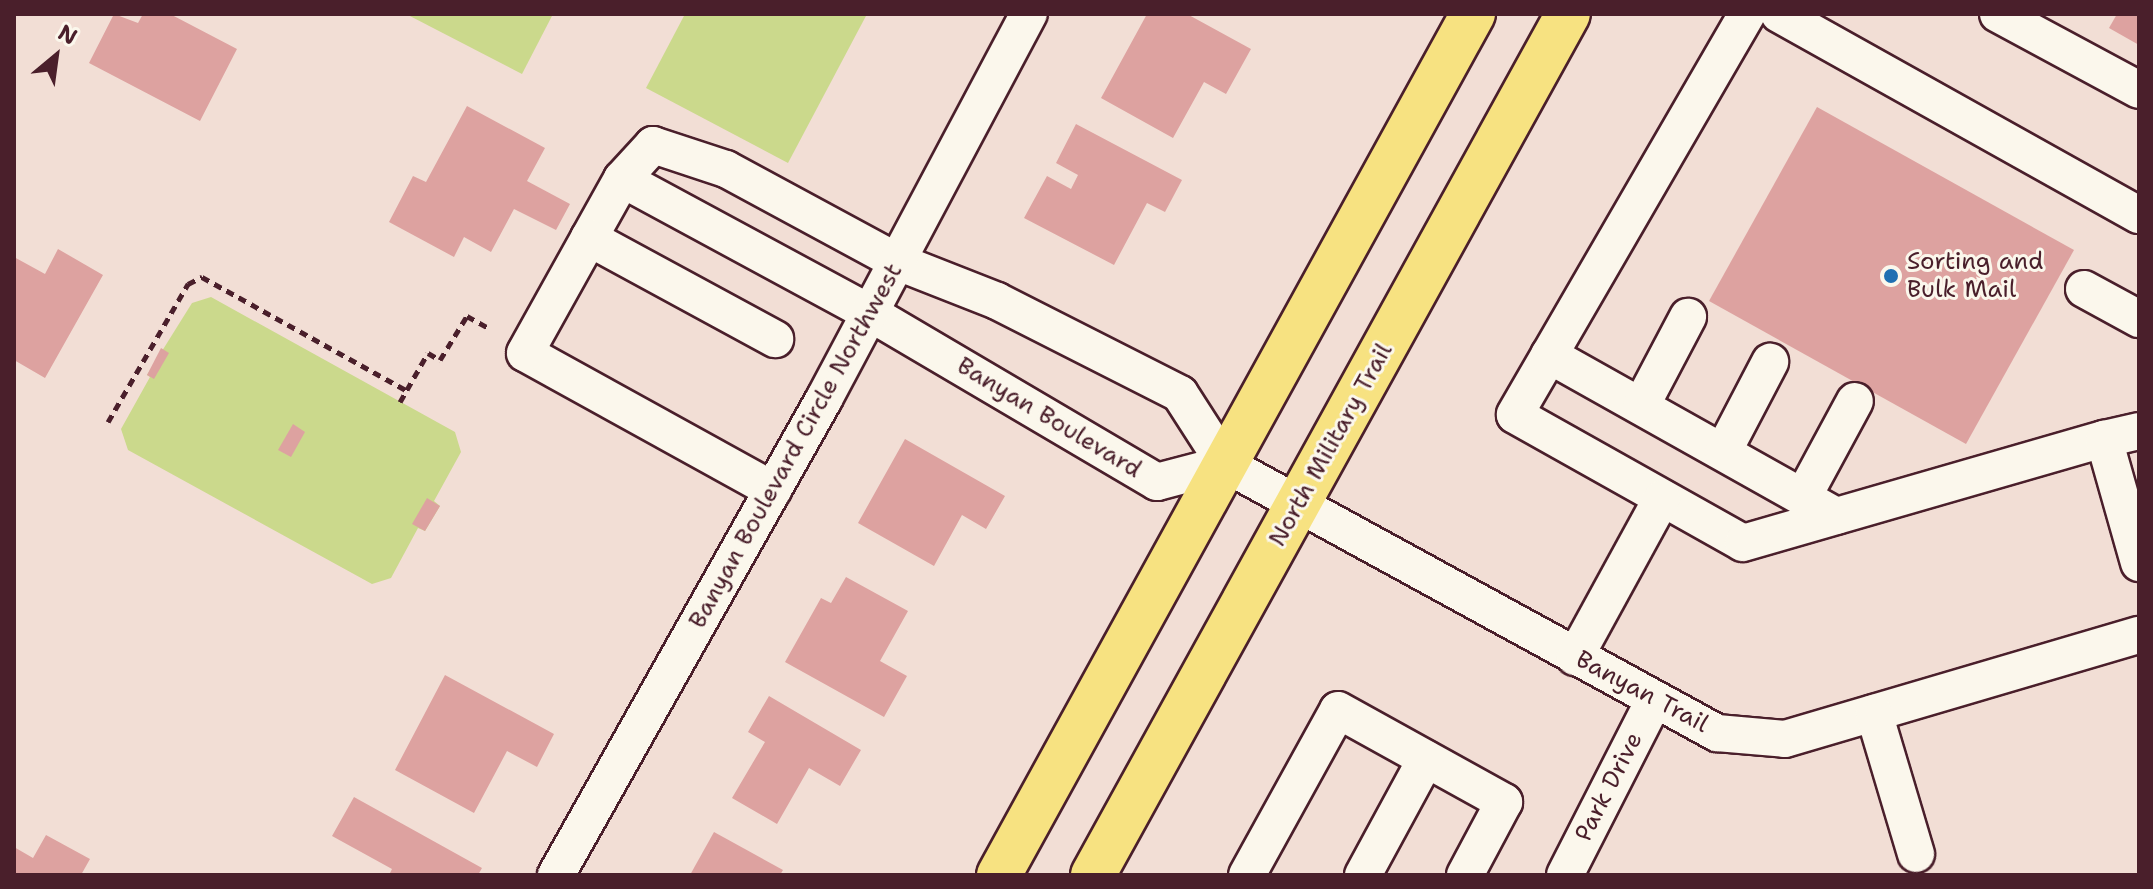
<!DOCTYPE html>
<html>
<head>
<meta charset="utf-8">
<style>
  body { margin:0 }
  #map { position:relative; width:2153px; height:889px; overflow:hidden; background:#f2ded5; font-family:"Shantell Sans",sans-serif }
  div>[style] { position:absolute }
  .green>* { inset:0; background:#cbd98c }
  .building>* { inset:0; background:#dda2a0 }
  .path>* { height:5px; margin-top:-2.5px; transform-origin:0; background:repeating-linear-gradient(90deg,#4a1f2b 0 8px,transparent 0 14px) }
  .roads { filter:drop-shadow(2px 0 #4a1f2b) drop-shadow(-2px 0 #4a1f2b) drop-shadow(0 2px #4a1f2b) drop-shadow(0 -2px #4a1f2b) }
  .minor>* { height:36px; margin:-18px; padding:0 18px; transform-origin:18px; border-radius:18px; background:#fbf7ec }
  .major>* { height:44px; margin:-22px; padding:0 22px; transform-origin:22px; border-radius:22px; background:#f7e281 }
  .dots>* { width:22px; height:22px; translate:-50% -50%; box-sizing:border-box; border:4px solid #fbf7ec; border-radius:50% }
  span { translate:-50% -50%; white-space:nowrap; text-align:center; line-height:1.15; -webkit-text-stroke:6px #fbf7ec; paint-order:stroke }
  .poi-label { font-size:24px; color:#4a1f2b }
  .left { translate:0 -50%; text-align:left }
  .street-label { font-size:24px; color:#4a1f2b }
  .frame { position:absolute; inset:0; border:16px solid #4a1f2b; pointer-events:none }
  .north { position:absolute; left:16px; top:16px; width:80px; height:80px; -webkit-text-stroke:6px #fbf7ec; paint-order:stroke; rotate:29deg; font-size:22px; font-weight:700; line-height:32px; text-align:center; color:#4a1f2b }
  .north::after { content:''; display:block; margin:auto; width:28px; height:36px; background:#4a1f2b; clip-path:polygon(50% 0,100% 100%,50% 72%,0 100%) }
</style>
</head>
<body>
<div id="map">
  <div class="green">
    <div style="clip-path:polygon(406px 14px,553px 14px,522px 74px)"></div>
    <div style="clip-path:polygon(685px 14px,867px 14px,788px 163px,646px 88px)"></div>
    <div style="clip-path:polygon(211px 297px,455px 432px,461px 452px,434px 501px,440px 506px,425px 531px,418px 528px,391px 578px,372px 584px,128px 450px,121px 429px,150px 377px,147px 375px,192px 303px)"></div>
  </div>
  <div class="building">
    <div style="clip-path:polygon(114px 14px,138px 23px,143px 14px,170px 14px,237px 49px,200px 121px,89px 63px)"></div>
    <div style="clip-path:polygon(1147px 14px,1187px 14px,1251px 49px,1226px 94px,1204px 82px,1173px 138px,1101px 98px)"></div>
    <div style="clip-path:polygon(2117px 14px,2139px 14px,2139px 45px,2109px 28px)"></div>
    <div style="clip-path:polygon(467px 106px,545px 148px,527px 181px,570px 204px,556px 230px,514px 209px,491px 252px,464px 237px,454px 257px,389px 222px,413px 176px,426px 182px)"></div>
    <div style="clip-path:polygon(1817px 107px,2074px 250px,1966px 444px,1709px 301px)"></div>
    <div style="clip-path:polygon(1076px 124px,1182px 180px,1165px 212px,1147px 203px,1114px 265px,1024px 218px,1047px 176px,1071px 189px,1078px 175px,1056px 163px)"></div>
    <div style="clip-path:polygon(58px 249px,103px 275px,45px 378px,14px 360px,14px 257px,45px 274px)"></div>
    <div style="clip-path:polygon(161px 348px,169px 353px,154px 379px,147px 375px)"></div>
    <div style="clip-path:polygon(293px 424px,305px 432px,291px 457px,278px 450px)"></div>
    <div style="clip-path:polygon(905px 439px,1005px 496px,986px 529px,962px 515px,934px 566px,858px 523px)"></div>
    <div style="clip-path:polygon(427px 498px,440px 506px,425px 531px,412px 524px)"></div>
    <div style="clip-path:polygon(846px 577px,908px 611px,880px 661px,907px 676px,884px 717px,785px 662px,821px 598px,831px 603px)"></div>
    <div style="clip-path:polygon(445px 675px,554px 734px,537px 767px,507px 751px,474px 813px,395px 770px)"></div>
    <div style="clip-path:polygon(769px 696px,861px 750px,840px 786px,809px 768px,777px 824px,732px 798px,765px 742px,748px 732px)"></div>
    <div style="clip-path:polygon(354px 797px,482px 868px,478px 875px,389px 875px,392px 869px,332px 836px)"></div>
    <div style="clip-path:polygon(714px 832px,783px 870px,780px 875px,690px 875px)"></div>
    <div style="clip-path:polygon(46px 835px,90px 859px,81px 875px,14px 875px,14px 847px,33px 858px)"></div>
  </div>
  <div class="path">
    <div style="left:400px;top:402px;width:56px;rotate:-60.3deg"></div>
    <div style="left:428px;top:353px;width:14px;rotate:30deg"></div>
    <div style="left:440px;top:360px;width:52px;rotate:-58.5deg"></div>
    <div style="left:467px;top:316px;width:25px;rotate:29deg"></div>
    <div style="left:108px;top:422px;width:160px;rotate:-59.9deg"></div>
    <div style="left:188px;top:284px;width:16px;rotate:-27deg"></div>
    <div style="left:202px;top:277px;width:233px;rotate:29deg"></div>
  </div>
  <div class="roads">
    <div class="minor">
      <div style="left:1747px;top:14px;width:463px;rotate:120.1deg"></div>
      <div style="left:1515px;top:415px;width:261px;rotate:29.3deg"></div>
      <div style="left:1743px;top:543px;width:376px;rotate:-16.1deg"></div>
      <div style="left:1779px;top:14px;width:412px;rotate:29.2deg"></div>
      <div style="left:1998px;top:14px;width:160px;rotate:28.3deg"></div>
      <div style="left:622px;top:179px;width:282px;rotate:28.4deg"></div>
      <div style="left:870px;top:313px;width:333px;rotate:30.5deg"></div>
      <div style="left:1157px;top:482px;width:70px;rotate:-14.8deg"></div>
      <div style="left:589px;top:238px;width:68px;rotate:-60.8deg"></div>
      <div style="left:622px;top:179px;width:46px;rotate:-47.6deg"></div>
      <div style="left:653px;top:145px;width:77px;rotate:18.2deg"></div>
      <div style="left:726px;top:169px;width:196px;rotate:28.4deg"></div>
      <div style="left:898px;top:262px;width:106px;rotate:21.5deg"></div>
      <div style="left:997px;top:301px;width:205px;rotate:26.9deg"></div>
      <div style="left:1180px;top:394px;width:83px;rotate:57.3deg"></div>
      <div style="left:1225px;top:464px;width:561px;rotate:28.67deg"></div>
      <div style="left:1717px;top:733px;width:68px;rotate:5deg"></div>
      <div style="left:1785px;top:739px;width:369px;rotate:-16.4deg"></div>
      <div style="left:2084px;top:289px;width:63px;rotate:28.6deg"></div>
      <div style="left:1549px;top:355px;width:329px;rotate:29.3deg"></div>
      <div style="left:1641px;top:406px;width:101px;rotate:-62.2deg"></div>
      <div style="left:2139px;top:431px;width:36px;rotate:167deg"></div>
      <div style="left:2104px;top:439px;width:129px;rotate:74.2deg"></div>
      <div style="left:1723px;top:452px;width:102px;rotate:-62.4deg"></div>
      <div style="left:773px;top:490px;width:283px;rotate:-151.1deg"></div>
      <div style="left:525px;top:353px;width:132px;rotate:-60.9deg"></div>
      <div style="left:589px;top:238px;width:212px;rotate:28.5deg"></div>
      <div style="left:1803px;top:497px;width:109px;rotate:-61.6deg"></div>
      <div style="left:1575px;top:657px;width:181px;rotate:-61.3deg"></div>
      <div style="left:1874px;top:713px;width:147px;rotate:73.4deg"></div>
      <div style="left:556px;top:875px;width:546px;rotate:-60.62deg"></div>
      <div style="left:824px;top:399px;width:436px;rotate:-62deg"></div>
      <div style="left:1247px;top:875px;width:188px;rotate:-61.1deg"></div>
      <div style="left:1338px;top:710px;width:190px;rotate:29deg"></div>
      <div style="left:1504px;top:802px;width:83px;rotate:118.1deg"></div>
      <div style="left:1363px;top:875px;width:132px;rotate:-61.5deg"></div>
      <div style="left:1565px;top:875px;width:196px;rotate:-63deg"></div>
    </div>
    <div class="major">
      <div style="left:999px;top:875px;width:983px;rotate:-61.17deg"></div>
      <div style="left:1093px;top:875px;width:983px;rotate:-61.12deg"></div>
    </div>
  </div>
  <div class="dots">
    <div style="left:1891px;top:276px;background:#1f6fb2"></div>
  </div>
  <div class="poi-label">
    <span class="left" style="left:1907px;top:276px">Sorting and<br>Bulk Mail</span>
  </div>
  <div class="street-label">
    <span style="left:1049px;top:418px;rotate:31deg">Banyan Boulevard</span>
    <span style="left:1331px;top:445px;rotate:-61deg">North Military Trail</span>
    <span style="left:796px;top:446px;rotate:-61deg">Banyan Boulevard Circle Northwest</span>
    <span style="left:1642px;top:692px;rotate:28deg">Banyan Trail</span>
    <span style="left:1609px;top:787px;rotate:-63deg">Park Drive</span>
  </div>
  <div class="frame"></div>
  <div class="north">N</div>
</div>
</body>
</html>
